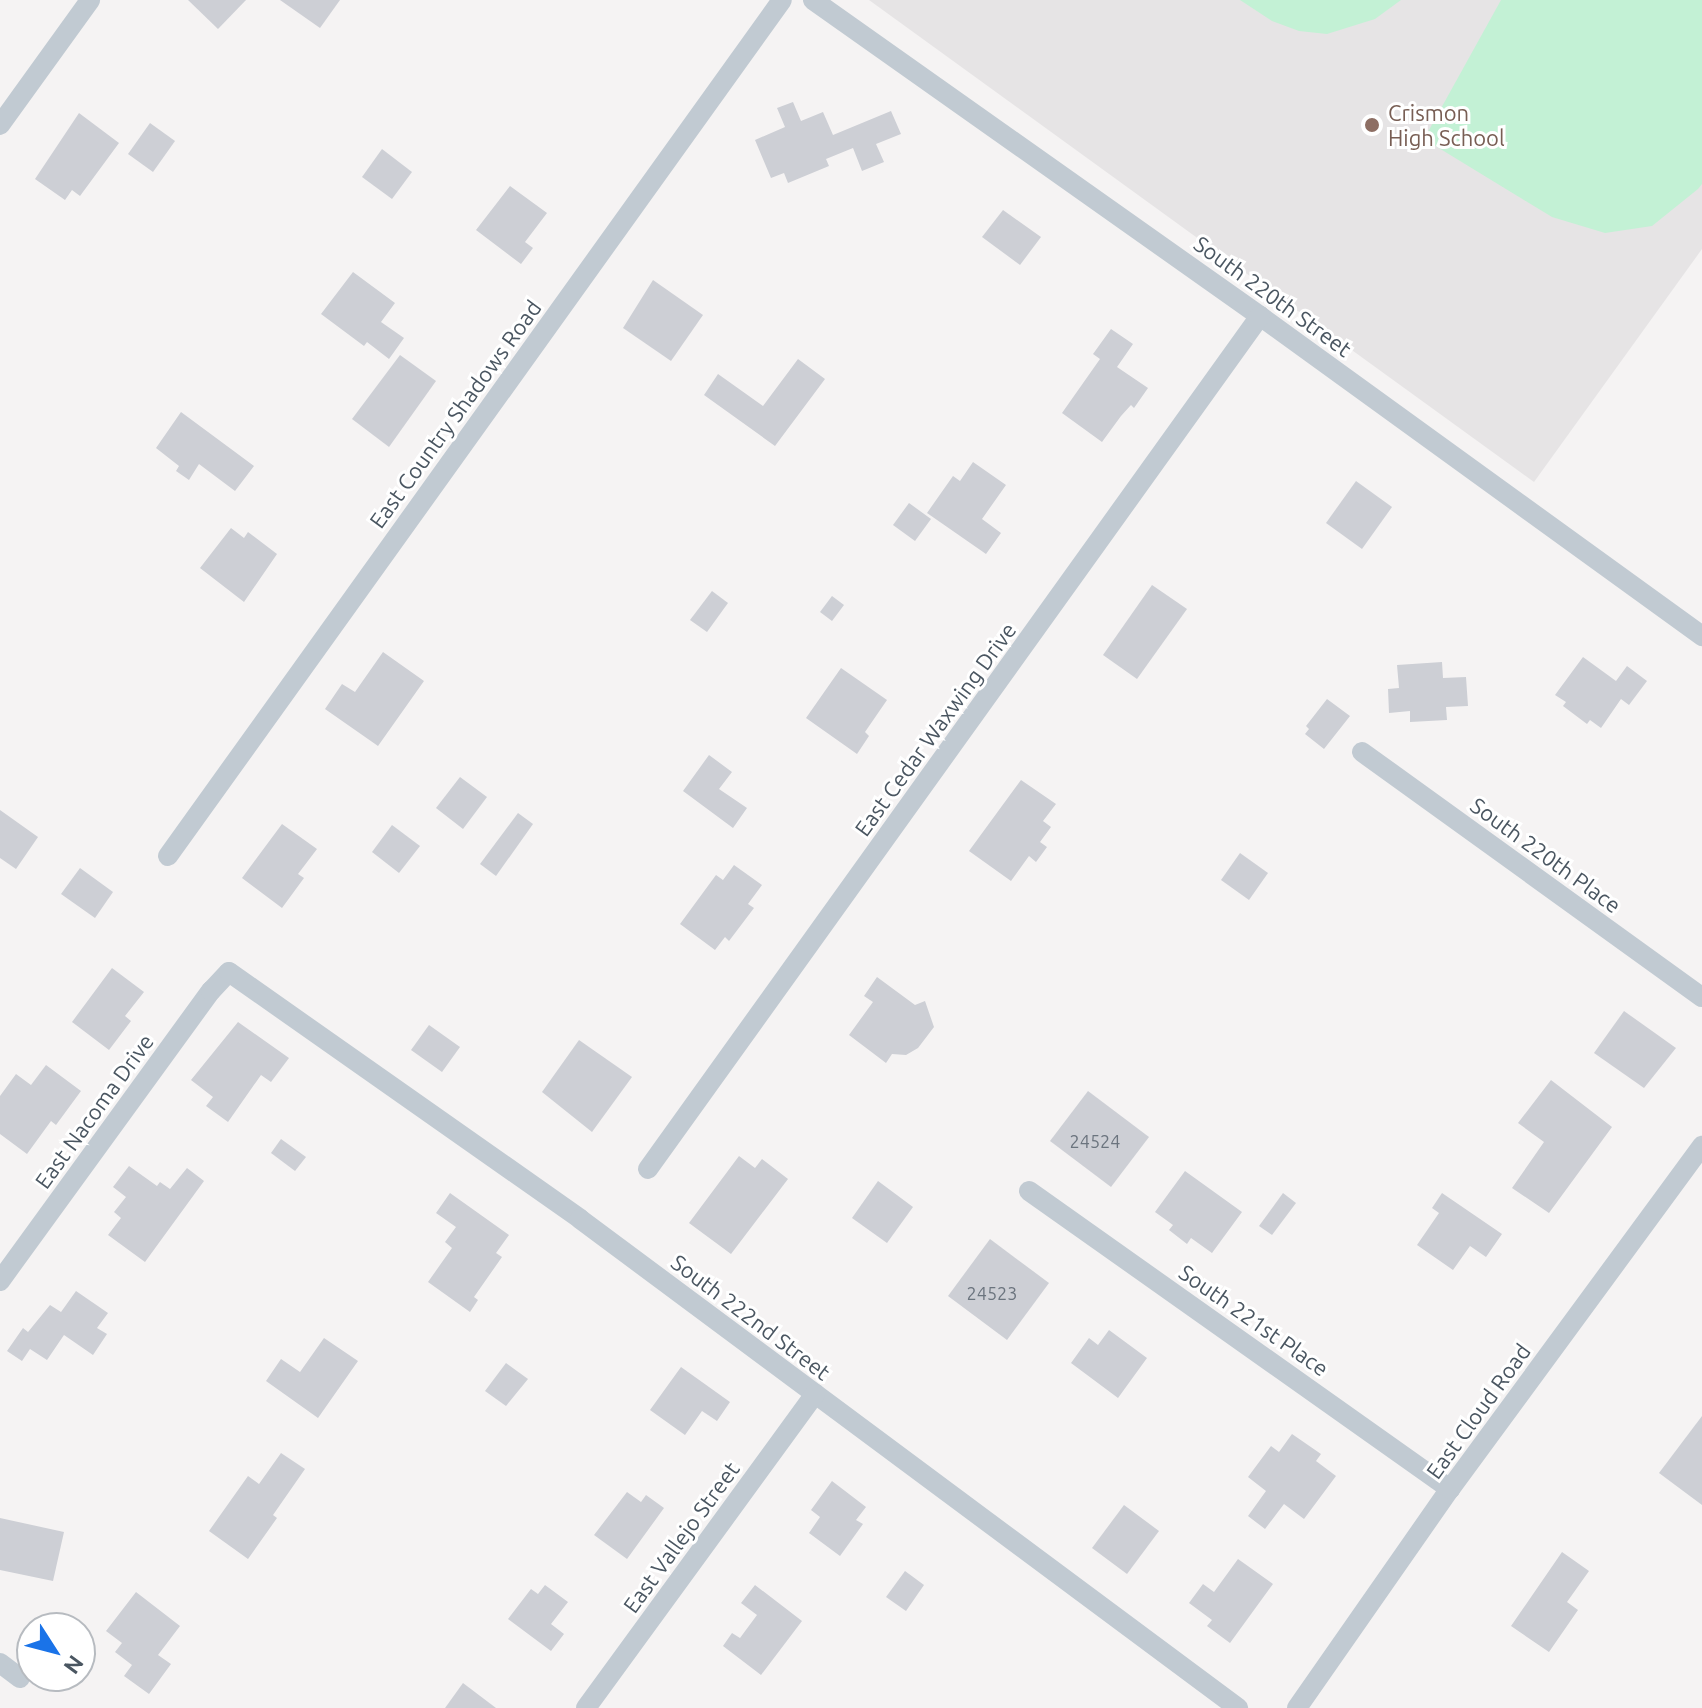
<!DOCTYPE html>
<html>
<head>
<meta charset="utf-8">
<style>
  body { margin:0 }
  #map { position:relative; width:1702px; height:1708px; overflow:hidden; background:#f5f3f3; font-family:Ubuntu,sans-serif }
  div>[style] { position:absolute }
  .education>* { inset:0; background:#e6e4e5 }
  .green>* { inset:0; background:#c3f1d5 }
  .building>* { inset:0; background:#cdcfd5 }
  .minor>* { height:20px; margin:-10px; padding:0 10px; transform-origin:10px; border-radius:10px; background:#c1cad2 }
  .dots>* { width:22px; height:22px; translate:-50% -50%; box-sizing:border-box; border:4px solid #fff; border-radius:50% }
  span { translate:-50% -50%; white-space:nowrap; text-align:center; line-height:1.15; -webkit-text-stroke:6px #fff; paint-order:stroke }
  .number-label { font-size:18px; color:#6b747e }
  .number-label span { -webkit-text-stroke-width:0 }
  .education-label { font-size:22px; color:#785e54 }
  .left { translate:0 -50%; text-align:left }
  .street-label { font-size:22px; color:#4a5661 }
  .north { position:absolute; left:16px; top:1612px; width:80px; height:80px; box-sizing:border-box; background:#fff; border:2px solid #b7bbc0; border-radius:50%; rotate:126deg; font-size:22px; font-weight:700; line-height:32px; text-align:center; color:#4a5661 }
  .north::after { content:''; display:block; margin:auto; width:28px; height:36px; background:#1a73e8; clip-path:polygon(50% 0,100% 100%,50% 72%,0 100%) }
</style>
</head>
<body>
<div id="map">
  <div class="education">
    <div style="clip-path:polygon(869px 0,1702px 0,1702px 249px,1534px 482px)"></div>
  </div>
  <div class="green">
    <div style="clip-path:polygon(1240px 0,1401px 0,1375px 19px,1327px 34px,1299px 31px,1272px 21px)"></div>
    <div style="clip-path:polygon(1501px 0,1702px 0,1702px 184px,1698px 189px,1652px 226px,1605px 233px,1552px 217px,1424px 139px)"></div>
  </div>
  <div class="building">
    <div style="clip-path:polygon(188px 0,246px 0,218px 29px)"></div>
    <div style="clip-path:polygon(280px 0,340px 0,320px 28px)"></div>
    <div style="clip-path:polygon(793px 102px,801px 121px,823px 112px,833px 135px,891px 111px,901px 134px,876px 144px,884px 162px,862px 171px,853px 148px,826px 159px,829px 166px,788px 183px,784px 173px,771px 178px,755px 140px,785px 127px,777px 108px)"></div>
    <div style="clip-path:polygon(79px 113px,119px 143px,80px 196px,72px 190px,65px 200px,35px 179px)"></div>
    <div style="clip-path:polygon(150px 123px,175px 141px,153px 172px,128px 154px)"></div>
    <div style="clip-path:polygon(382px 149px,412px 172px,392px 199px,362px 177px)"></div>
    <div style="clip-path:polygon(510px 186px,547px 213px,525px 242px,533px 248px,521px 264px,476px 230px)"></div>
    <div style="clip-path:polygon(1003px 210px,1041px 237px,1020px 265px,982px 237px)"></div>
    <div style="clip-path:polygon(353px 272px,395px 303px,381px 322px,404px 338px,389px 359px,367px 342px,364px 346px,321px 314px)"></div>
    <div style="clip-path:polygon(653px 280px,703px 315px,671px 361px,623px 328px)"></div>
    <div style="clip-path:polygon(1111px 329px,1133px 344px,1117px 367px,1148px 388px,1134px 408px,1131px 405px,1121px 416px,1102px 442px,1062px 413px,1100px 359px,1093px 354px)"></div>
    <div style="clip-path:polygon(400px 355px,436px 381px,389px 447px,352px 419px)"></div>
    <div style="clip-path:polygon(798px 359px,825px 379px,775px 446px,704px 395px,718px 374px,763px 406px)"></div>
    <div style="clip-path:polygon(181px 412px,254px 466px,235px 491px,199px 464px,189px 480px,176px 471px,179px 466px,156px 448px)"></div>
    <div style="clip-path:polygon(973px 462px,1006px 485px,982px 519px,1001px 533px,986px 554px,927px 513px,953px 476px,960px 481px)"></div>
    <div style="clip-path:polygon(1356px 481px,1392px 507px,1362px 549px,1326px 523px)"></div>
    <div style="clip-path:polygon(909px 503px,931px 519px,915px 541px,893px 525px)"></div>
    <div style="clip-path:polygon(231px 528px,244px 538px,248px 532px,277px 554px,244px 602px,200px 568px)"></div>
    <div style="clip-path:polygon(1152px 585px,1187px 609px,1137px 679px,1103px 655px)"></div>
    <div style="clip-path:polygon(712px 591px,728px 603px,707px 632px,690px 620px)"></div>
    <div style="clip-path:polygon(832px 596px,844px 605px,832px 621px,820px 612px)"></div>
    <div style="clip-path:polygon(383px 652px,424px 681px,378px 746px,325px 709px,342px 684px,355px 692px)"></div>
    <div style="clip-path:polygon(1583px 657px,1616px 681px,1627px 666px,1647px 681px,1629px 705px,1621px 699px,1601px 728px,1590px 720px,1587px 724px,1563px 706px,1566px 702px,1555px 695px)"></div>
    <div style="clip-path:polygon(1442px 662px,1443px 678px,1466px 677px,1468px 706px,1446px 707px,1447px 720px,1410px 722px,1410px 711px,1389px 713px,1388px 689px,1399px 688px,1397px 665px)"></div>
    <div style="clip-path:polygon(841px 668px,887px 700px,865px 732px,869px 736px,857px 754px,806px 718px)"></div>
    <div style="clip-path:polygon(1327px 699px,1350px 716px,1324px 749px,1305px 734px,1309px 729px,1306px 726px)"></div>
    <div style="clip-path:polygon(709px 755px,732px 772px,719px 789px,747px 808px,733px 828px,683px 791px)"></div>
    <div style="clip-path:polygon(460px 777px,487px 797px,463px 829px,436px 808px)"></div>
    <div style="clip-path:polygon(1021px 780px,1056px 804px,1043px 821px,1051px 827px,1040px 842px,1047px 847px,1036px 862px,1029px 856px,1011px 881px,969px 851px)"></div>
    <div style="clip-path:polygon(0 810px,38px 837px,16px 869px,0 858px)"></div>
    <div style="clip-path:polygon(518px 813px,533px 824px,496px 876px,480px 864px)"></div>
    <div style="clip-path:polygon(282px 824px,317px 849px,298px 874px,304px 878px,282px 908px,242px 878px)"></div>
    <div style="clip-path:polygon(392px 825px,420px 846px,399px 873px,372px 852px)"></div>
    <div style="clip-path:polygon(1240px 853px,1268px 873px,1249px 900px,1221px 880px)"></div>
    <div style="clip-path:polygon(734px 865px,762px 885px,748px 904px,754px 908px,729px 941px,725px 937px,715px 950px,680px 924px,716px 875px,723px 880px)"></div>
    <div style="clip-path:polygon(80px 868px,113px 892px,95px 918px,61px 894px)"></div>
    <div style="clip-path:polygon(112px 968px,144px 992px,125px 1016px,131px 1021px,109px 1050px,72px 1022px)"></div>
    <div style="clip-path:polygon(877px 977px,915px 1005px,925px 1001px,934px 1027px,918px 1048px,906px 1055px,892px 1054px,886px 1063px,849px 1035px,873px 1002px,864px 996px)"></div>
    <div style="clip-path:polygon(1624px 1011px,1676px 1048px,1644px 1088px,1594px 1053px)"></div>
    <div style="clip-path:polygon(238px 1022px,289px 1058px,271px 1082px,261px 1075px,228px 1122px,206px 1106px,213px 1097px,191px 1080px)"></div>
    <div style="clip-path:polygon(429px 1025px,460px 1047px,442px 1072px,411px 1050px)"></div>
    <div style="clip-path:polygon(579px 1040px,632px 1077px,592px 1132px,542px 1092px)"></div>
    <div style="clip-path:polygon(46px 1065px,81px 1091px,56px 1125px,51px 1121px,27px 1154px,0 1134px,0 1096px,16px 1074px,31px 1085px)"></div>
    <div style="clip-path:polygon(1551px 1080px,1612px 1127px,1549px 1213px,1512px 1188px,1544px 1142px,1518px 1123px)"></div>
    <div style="clip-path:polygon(1088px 1091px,1149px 1137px,1111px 1187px,1050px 1141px)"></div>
    <div style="clip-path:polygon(281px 1139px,306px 1157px,295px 1171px,271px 1153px)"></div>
    <div style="clip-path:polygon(739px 1156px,755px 1168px,762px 1159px,788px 1179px,731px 1254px,689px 1223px)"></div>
    <div style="clip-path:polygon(129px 1166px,157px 1186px,160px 1182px,170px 1189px,187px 1168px,204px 1181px,145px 1262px,108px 1235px,121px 1218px,114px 1212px,126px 1197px,113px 1187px)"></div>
    <div style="clip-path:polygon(1185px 1171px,1242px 1212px,1212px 1253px,1191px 1238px,1187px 1244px,1169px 1230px,1173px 1225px,1155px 1212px)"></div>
    <div style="clip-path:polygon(878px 1181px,913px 1207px,887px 1243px,852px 1218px)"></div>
    <div style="clip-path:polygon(450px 1193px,509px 1235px,496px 1253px,502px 1257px,474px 1297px,478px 1300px,470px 1312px,428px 1282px,452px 1248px,445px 1242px,456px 1227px,436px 1213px)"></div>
    <div style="clip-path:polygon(1283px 1193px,1296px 1203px,1272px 1235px,1259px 1226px)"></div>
    <div style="clip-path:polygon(1442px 1193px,1502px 1234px,1486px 1257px,1470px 1246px,1453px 1270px,1417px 1245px,1439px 1213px,1432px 1208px)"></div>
    <div style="clip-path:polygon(990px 1239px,1049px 1283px,1007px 1340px,948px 1296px)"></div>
    <div style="clip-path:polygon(76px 1291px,108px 1313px,97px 1328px,107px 1334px,93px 1355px,64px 1335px,47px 1360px,30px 1349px,22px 1361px,7px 1351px,23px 1328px,28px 1332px,50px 1305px,61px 1312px)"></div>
    <div style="clip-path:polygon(1109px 1330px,1147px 1358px,1118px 1398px,1071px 1363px,1089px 1338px,1098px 1345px)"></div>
    <div style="clip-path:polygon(324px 1338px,358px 1361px,318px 1418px,266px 1381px,281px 1359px,300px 1372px)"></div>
    <div style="clip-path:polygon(506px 1363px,528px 1379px,506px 1406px,485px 1391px)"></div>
    <div style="clip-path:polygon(681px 1367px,730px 1402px,717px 1421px,702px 1411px,685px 1435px,650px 1410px)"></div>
    <div style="clip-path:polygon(1702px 1416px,1702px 1505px,1659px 1473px)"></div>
    <div style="clip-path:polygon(1292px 1434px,1321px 1454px,1316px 1461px,1336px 1476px,1304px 1519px,1284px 1504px,1265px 1529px,1248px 1516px,1266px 1491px,1248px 1477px,1271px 1446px,1279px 1452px)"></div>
    <div style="clip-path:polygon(281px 1453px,305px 1469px,273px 1515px,277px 1518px,248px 1559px,209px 1531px,248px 1476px,259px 1484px)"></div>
    <div style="clip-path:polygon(832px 1481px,866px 1507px,856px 1520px,863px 1524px,840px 1556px,809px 1533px,820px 1517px,811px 1510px)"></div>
    <div style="clip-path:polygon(627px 1492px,641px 1502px,646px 1495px,664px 1508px,627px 1559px,594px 1535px)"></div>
    <div style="clip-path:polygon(1124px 1505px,1159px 1531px,1127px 1574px,1092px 1548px)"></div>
    <div style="clip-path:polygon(0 1518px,64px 1532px,53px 1581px,0 1570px)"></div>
    <div style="clip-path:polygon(1562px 1552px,1589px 1571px,1567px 1602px,1578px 1610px,1549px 1652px,1511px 1626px)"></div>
    <div style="clip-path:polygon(1238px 1559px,1273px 1584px,1230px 1643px,1207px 1626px,1212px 1620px,1189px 1603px,1203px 1584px,1214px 1592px)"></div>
    <div style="clip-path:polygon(905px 1571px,924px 1585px,906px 1611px,886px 1597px)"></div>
    <div style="clip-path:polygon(545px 1585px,568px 1602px,551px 1624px,564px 1634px,551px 1651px,508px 1619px,531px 1589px,538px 1594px)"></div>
    <div style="clip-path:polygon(755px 1585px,802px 1621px,761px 1675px,723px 1646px,732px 1633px,740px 1638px,757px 1615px,741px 1603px)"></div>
    <div style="clip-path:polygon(136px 1592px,180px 1626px,158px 1655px,171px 1664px,149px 1694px,124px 1676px,132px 1665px,115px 1652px,122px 1643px,106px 1631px)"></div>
    <div style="clip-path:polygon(463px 1683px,496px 1708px,445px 1708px)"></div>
  </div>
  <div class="minor">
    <div style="left:813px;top:0;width:547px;rotate:35.26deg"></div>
    <div style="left:1260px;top:316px;width:546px;rotate:35.9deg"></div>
    <div style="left:0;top:125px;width:154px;rotate:-54.2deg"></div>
    <div style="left:1362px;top:752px;width:419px;rotate:35.8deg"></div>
    <div style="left:168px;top:856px;width:1053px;rotate:-54.35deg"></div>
    <div style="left:648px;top:1169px;width:1050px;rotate:-54.34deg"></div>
    <div style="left:1029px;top:1191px;width:516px;rotate:35.29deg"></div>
    <div style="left:0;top:1281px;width:359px;rotate:-54deg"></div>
    <div style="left:211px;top:991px;width:26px;rotate:-47deg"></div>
    <div style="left:229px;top:972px;width:429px;rotate:35.1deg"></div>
    <div style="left:580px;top:1219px;width:820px;rotate:36.62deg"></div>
    <div style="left:0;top:1663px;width:25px;rotate:37deg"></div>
    <div style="left:586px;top:1708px;width:389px;rotate:-53.9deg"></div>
    <div style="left:1297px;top:1708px;width:267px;rotate:-55.1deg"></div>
    <div style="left:1450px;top:1489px;width:426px;rotate:-53.7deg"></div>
  </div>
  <div class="dots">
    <div style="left:1372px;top:125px;background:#8d6e63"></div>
  </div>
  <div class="number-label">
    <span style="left:1095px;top:1141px">24524</span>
    <span style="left:992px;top:1293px">24523</span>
  </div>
  <div class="education-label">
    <span class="left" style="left:1388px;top:125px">Crismon<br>High School</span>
  </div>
  <div class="street-label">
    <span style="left:1273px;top:296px;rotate:36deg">South 220th Street</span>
    <span style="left:455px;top:414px;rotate:-54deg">East Country Shadows Road</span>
    <span style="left:935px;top:729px;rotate:-54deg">East Cedar Waxwing Drive</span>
    <span style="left:1546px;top:855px;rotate:36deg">South 220th Place</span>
    <span style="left:94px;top:1111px;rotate:-54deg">East Nacoma Drive</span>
    <span style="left:751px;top:1317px;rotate:37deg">South 222nd Street</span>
    <span style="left:1254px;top:1320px;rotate:35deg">South 221st Place</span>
    <span style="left:1478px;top:1411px;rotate:-54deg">East Cloud Road</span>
    <span style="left:681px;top:1537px;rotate:-54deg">East Vallejo Street</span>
  </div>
  <div class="north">N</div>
</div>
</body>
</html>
